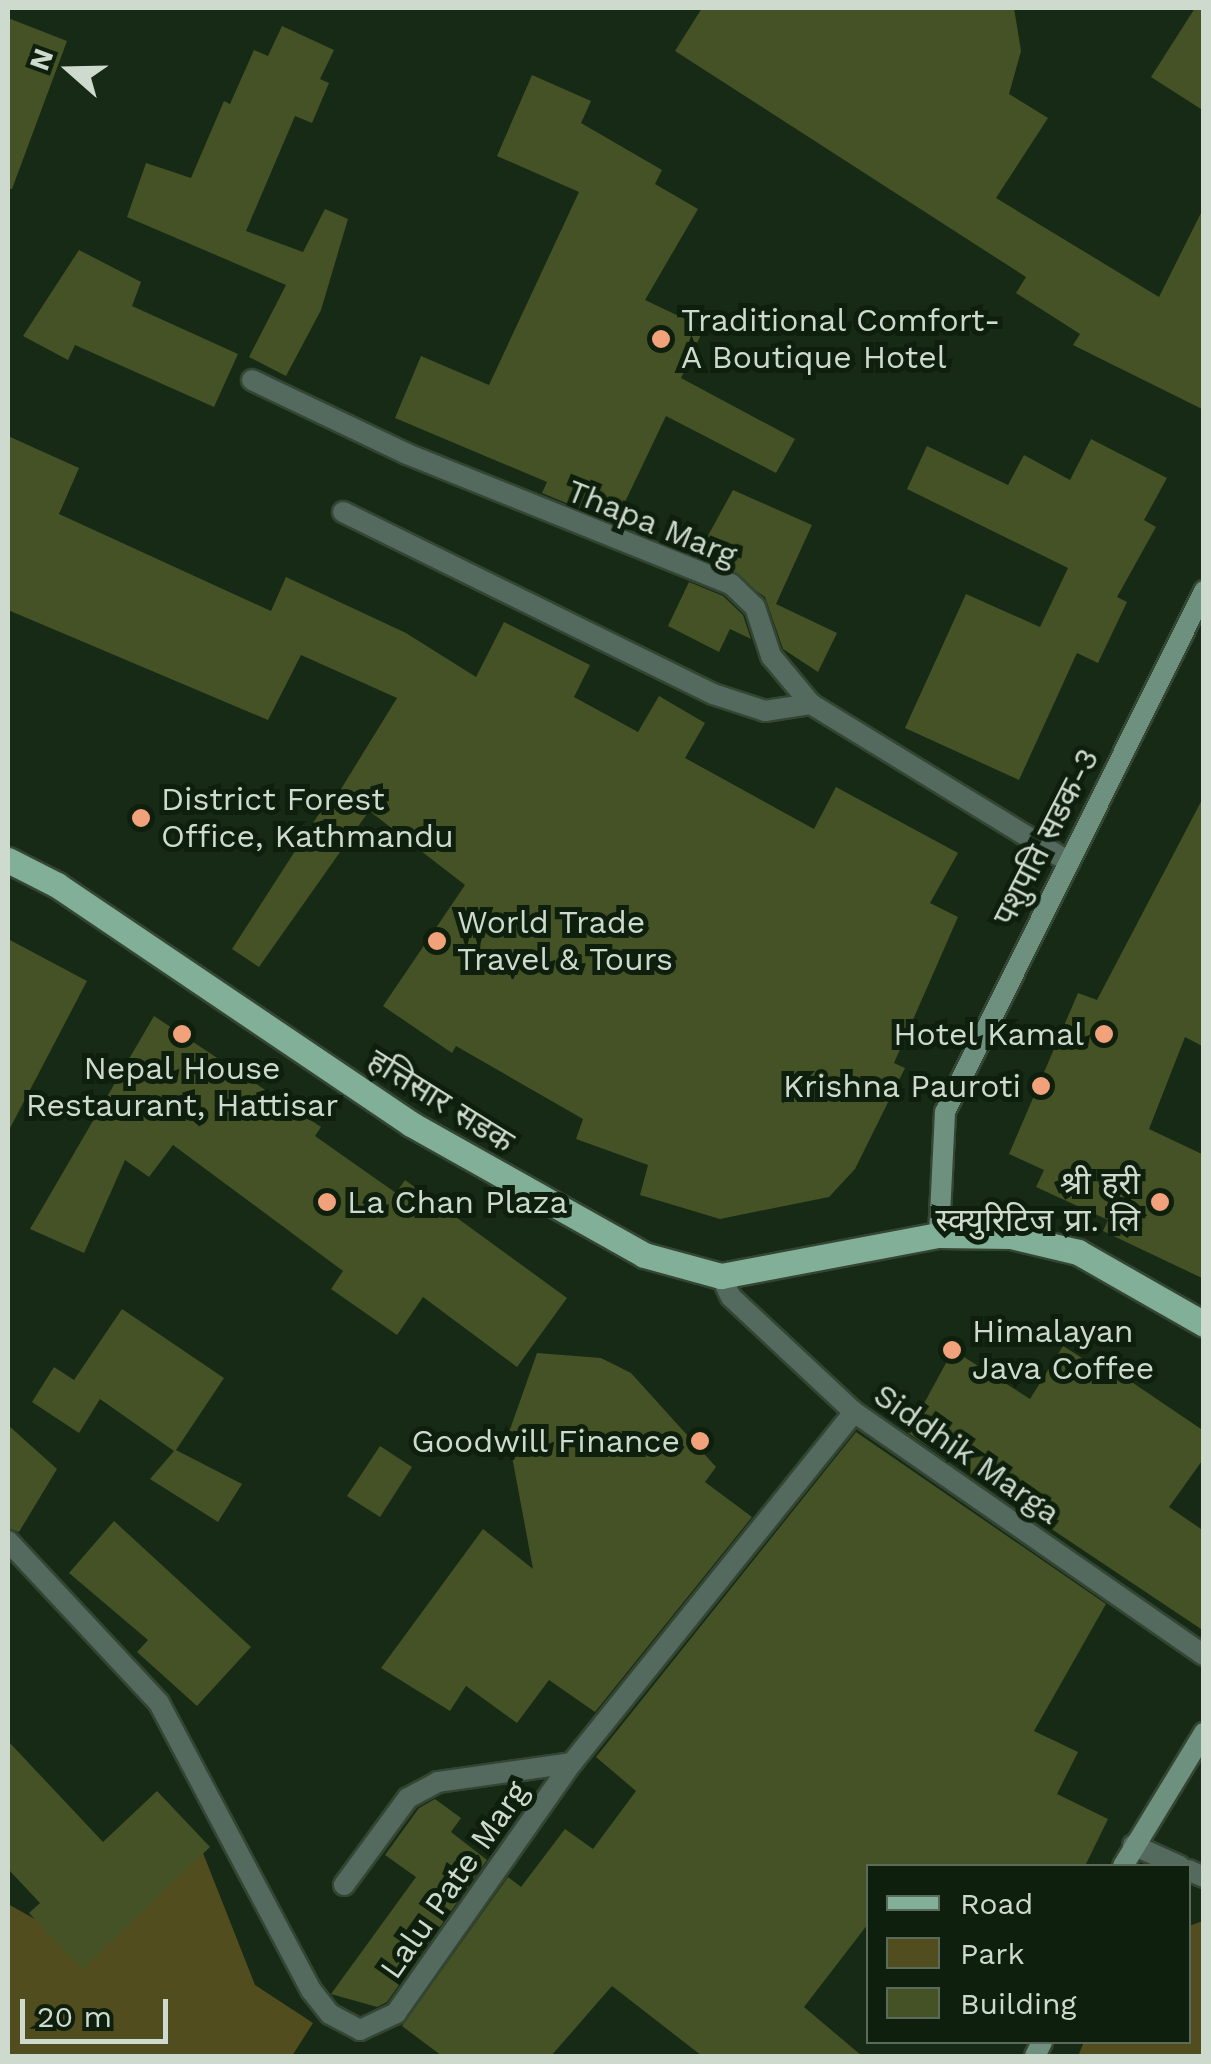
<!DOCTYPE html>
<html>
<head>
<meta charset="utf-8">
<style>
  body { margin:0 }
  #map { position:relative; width:1211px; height:2064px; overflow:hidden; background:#172a16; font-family:"Work Sans","Noto Sans Devanagari",sans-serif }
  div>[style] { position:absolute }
  .green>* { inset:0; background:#514d1f }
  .building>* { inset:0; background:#445225 }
  .roads { filter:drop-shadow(2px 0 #344633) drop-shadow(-2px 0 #344633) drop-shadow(0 2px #344633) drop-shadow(0 -2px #344633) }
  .service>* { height:20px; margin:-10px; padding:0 10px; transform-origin:10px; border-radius:10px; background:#546a5e }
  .minor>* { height:20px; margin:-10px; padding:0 10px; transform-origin:10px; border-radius:10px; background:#546a5e }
  .secondary>* { height:20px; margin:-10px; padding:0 10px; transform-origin:10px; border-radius:10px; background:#6e917f }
  .primary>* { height:25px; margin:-12.5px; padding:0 12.5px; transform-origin:12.5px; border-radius:12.5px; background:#82af98 }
  .dots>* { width:28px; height:28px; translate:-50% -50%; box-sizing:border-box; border:5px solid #0e200d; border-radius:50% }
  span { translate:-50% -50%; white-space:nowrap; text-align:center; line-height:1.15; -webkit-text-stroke:10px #0e200d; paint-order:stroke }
  .poi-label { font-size:32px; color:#cedacd }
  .left { translate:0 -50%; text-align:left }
  .right { translate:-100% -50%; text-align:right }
  .street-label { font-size:32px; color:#cedacd }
  .frame { position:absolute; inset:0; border:10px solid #cedacd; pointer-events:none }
  .legend { position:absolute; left:866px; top:1864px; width:325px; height:180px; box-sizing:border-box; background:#0e200d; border:2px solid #5b6a5a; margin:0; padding:12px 18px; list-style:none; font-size:30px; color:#cedacd }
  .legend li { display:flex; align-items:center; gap:20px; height:50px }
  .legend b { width:50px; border:2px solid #5b6a5a }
  .north { position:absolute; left:20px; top:20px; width:100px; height:100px; -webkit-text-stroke:8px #0e200d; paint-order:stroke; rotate:290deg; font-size:28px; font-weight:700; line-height:40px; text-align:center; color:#cedacd }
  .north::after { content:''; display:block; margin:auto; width:35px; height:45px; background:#cedacd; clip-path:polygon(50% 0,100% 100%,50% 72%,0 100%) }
  .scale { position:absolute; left:20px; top:1999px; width:148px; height:45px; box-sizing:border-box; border:5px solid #cedacd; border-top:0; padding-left:12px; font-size:30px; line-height:35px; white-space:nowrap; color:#cedacd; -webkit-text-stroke:8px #0e200d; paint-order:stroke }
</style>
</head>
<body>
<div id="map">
  <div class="green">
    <div style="clip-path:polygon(203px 1853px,255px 1985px,313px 2023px,292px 2056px,8px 2056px,8px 1904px,65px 1936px)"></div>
    <div style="clip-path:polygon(1203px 1921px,1203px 2056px,1078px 2056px,1084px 2042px,1188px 2042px,1189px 1926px)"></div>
  </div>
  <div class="building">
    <div style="clip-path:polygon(702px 8px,1014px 8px,1021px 51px,1009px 94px,1048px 118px,996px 198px,1159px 297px,1204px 207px,1204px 410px,1073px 345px,1080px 334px,1016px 293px,1026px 277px,675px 51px)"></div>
    <div style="clip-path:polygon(1195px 8px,1204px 8px,1204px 111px,1151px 77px)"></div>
    <div style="clip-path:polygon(8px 18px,67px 41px,12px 189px,8px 189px)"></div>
    <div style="clip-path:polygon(282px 26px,334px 50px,320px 79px,329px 83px,312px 123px,295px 116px,246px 231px,303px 252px,325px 209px,348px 219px,321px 310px,286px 376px,249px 357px,286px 285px,127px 217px,146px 163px,191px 178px,224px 101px,230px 104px,254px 50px,268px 56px)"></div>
    <div style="clip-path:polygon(532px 75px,591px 101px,581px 123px,662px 170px,655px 184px,698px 209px,645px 300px,704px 328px,681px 378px,795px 439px,776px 473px,666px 416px,615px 523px,542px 493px,547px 482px,395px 418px,421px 356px,489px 385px,579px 192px,497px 156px)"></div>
    <div style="clip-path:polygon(79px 250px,141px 282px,132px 306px,238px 354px,214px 407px,75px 345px,68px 360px,23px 336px)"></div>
    <div style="clip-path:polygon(8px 436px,79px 468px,59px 514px,271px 611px,286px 577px,406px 633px,476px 677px,504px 622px,590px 665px,574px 697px,638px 732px,659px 696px,705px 723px,685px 758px,814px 829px,836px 787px,958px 853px,930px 903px,958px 917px,894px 1063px,905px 1068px,855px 1169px,829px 1197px,720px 1219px,640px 1195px,648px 1165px,576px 1139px,583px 1119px,456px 1046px,452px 1053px,383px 1006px,465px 885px,341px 789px,397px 698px,301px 655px,268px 720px,8px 610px)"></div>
    <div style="clip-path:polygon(1091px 439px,1167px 478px,1144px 520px,1156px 527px,1117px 597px,1127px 602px,1098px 663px,1077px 653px,1019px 780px,905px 728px,966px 594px,1040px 627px,1068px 568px,907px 489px,927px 446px,1008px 485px,1024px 455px,1070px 480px)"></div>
    <div style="clip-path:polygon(733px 490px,812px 525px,776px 604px,837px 633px,818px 672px,783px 649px,765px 597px,699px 552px)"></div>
    <div style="clip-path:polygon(689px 582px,723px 596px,743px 615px,751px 639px,730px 629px,719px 652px,668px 626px)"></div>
    <div style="clip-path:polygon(335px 789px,369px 811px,259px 967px,232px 949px)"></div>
    <div style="clip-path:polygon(1204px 796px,1204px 1047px,1185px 1037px,1149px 1129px,1204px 1155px,1204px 1279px,1103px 1231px,1108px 1220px,1036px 1187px,1044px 1170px,1009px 1154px,1078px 993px,1097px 1000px)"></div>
    <div style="clip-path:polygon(8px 939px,87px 981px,8px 1132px)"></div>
    <div style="clip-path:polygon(154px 1016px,321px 1127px,315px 1136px,396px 1193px,405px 1180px,567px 1298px,517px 1367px,423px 1297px,397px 1335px,331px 1289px,343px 1271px,173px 1145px,149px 1177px,125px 1160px,84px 1253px,30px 1229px)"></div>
    <div style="clip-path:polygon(122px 1309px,224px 1378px,176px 1450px,242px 1484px,218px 1522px,150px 1479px,174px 1451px,100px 1399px,79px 1433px,32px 1402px,54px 1367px,74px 1380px)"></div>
    <div style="clip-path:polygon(1063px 1346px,1101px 1370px,1105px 1364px,1204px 1431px,1204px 1458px,1169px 1507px,1204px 1531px,1204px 1631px,908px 1433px,953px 1350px,1030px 1399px)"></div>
    <div style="clip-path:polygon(537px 1353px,601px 1358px,631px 1373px,716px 1467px,705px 1482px,752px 1517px,595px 1712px,549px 1680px,517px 1723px,466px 1686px,450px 1711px,381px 1668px,483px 1529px,533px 1569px,508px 1435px)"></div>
    <div style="clip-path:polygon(8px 1425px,57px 1469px,19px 1532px,8px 1528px)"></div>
    <div style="clip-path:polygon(856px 1432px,1106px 1604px,1034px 1731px,1078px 1752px,1057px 1794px,1108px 1819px,1085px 1866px,868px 1866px,868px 1924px,804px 2007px,862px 2056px,702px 2056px,612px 1986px,551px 2056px,442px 2056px,402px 2026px,508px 1877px,521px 1887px,565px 1829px,593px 1849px,636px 1791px,596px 1757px)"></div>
    <div style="clip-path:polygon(380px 1446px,412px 1467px,380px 1517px,347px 1496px)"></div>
    <div style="clip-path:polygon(114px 1521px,251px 1647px,197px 1706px,137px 1652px,148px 1640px,69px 1573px)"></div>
    <div style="clip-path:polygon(8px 1741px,103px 1842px,157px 1791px,210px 1847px,82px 1969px,29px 1913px,40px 1903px,8px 1869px)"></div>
    <div style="clip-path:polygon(435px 1799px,461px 1818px,451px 1832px,487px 1860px,387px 2002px,377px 2007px,331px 1994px,416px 1877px,385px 1855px,419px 1808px)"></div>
  </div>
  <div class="roads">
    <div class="service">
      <div style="left:343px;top:512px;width:412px;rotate:26.2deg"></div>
      <div style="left:713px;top:694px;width:55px;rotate:18.1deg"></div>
      <div style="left:765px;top:711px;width:47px;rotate:-8.7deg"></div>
      <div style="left:344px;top:1885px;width:108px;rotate:-53.7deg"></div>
      <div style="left:408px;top:1798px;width:34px;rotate:-28deg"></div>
      <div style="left:438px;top:1782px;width:135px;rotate:-8.1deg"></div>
    </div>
    <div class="minor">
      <div style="left:252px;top:380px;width:172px;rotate:25.5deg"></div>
      <div style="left:407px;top:454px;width:349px;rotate:21.9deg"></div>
      <div style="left:731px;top:584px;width:33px;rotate:44deg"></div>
      <div style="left:755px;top:607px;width:52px;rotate:71.9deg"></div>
      <div style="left:771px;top:656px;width:62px;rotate:50.2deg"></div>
      <div style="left:811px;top:704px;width:303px;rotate:31.5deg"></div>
      <div style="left:721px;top:1276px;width:23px;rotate:65deg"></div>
      <div style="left:731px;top:1297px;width:168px;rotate:43.1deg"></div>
      <div style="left:854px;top:1412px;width:426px;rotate:34.8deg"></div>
      <div style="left:8px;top:1541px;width:221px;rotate:47deg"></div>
      <div style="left:159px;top:1703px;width:325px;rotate:62.1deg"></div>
      <div style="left:311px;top:1990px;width:31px;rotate:52deg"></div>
      <div style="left:330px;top:2014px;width:34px;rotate:28deg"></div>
      <div style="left:360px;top:2030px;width:40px;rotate:-25deg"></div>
      <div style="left:396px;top:2013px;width:306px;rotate:-54.9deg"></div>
      <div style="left:572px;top:1763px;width:450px;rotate:-51.2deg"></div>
      <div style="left:1133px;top:1845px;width:51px;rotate:24.1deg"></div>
      <div style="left:1188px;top:1870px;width:17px;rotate:24deg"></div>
    </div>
    <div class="secondary">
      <div style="left:939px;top:1235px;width:123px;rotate:-87.2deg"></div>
      <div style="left:945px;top:1112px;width:582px;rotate:-63.57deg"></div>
      <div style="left:1123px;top:1866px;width:156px;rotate:-58.7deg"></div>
      <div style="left:1035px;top:2056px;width:16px;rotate:-63deg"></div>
    </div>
    <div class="primary">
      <div style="left:8px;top:860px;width:55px;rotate:27deg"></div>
      <div style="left:57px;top:885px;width:427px;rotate:34deg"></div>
      <div style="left:411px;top:1124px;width:267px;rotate:29.3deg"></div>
      <div style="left:644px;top:1255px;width:80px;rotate:15.3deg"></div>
      <div style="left:721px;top:1276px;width:222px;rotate:-10.7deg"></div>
      <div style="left:939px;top:1235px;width:72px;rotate:0.8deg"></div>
      <div style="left:1011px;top:1236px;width:69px;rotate:13.4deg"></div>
      <div style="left:1078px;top:1252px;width:145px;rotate:29.7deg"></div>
    </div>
  </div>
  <div class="dots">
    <div style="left:661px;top:339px;background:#f1a27b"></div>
    <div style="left:141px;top:818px;background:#f1a27b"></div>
    <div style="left:437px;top:941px;background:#f1a27b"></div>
    <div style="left:182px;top:1034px;background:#f1a27b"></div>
    <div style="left:1104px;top:1034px;background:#f1a27b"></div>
    <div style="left:1041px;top:1086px;background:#f1a27b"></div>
    <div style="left:327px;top:1202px;background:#f1a27b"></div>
    <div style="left:1160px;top:1202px;background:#f1a27b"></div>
    <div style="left:952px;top:1350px;background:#f1a27b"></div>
    <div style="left:700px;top:1441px;background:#f1a27b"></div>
  </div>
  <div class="poi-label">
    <span class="left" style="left:681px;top:339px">Traditional Comfort-<br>A Boutique Hotel</span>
    <span class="left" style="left:161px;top:818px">District Forest<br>Office, Kathmandu</span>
    <span class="left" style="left:457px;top:941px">World Trade<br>Travel &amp; Tours</span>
    <span class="right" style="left:1084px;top:1034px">Hotel Kamal</span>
    <span style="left:182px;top:1087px">Nepal House<br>Restaurant, Hattisar</span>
    <span class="right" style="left:1021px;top:1086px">Krishna Pauroti</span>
    <span class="right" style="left:1140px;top:1202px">श्री हरी<br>स्क्युरिटिज प्रा. लि</span>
    <span class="left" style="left:347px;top:1202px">La Chan Plaza</span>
    <span class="left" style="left:972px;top:1350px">Himalayan<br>Java Coffee</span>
    <span class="right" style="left:680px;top:1441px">Goodwill Finance</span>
  </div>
  <div class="street-label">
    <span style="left:652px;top:523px;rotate:22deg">Thapa Marg</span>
    <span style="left:1046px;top:837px;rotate:-63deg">पशुपति सडक-3</span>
    <span style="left:441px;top:1101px;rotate:32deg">हत्तिसार सडक</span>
    <span style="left:967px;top:1454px;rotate:35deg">Siddhik Marga</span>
    <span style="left:454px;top:1880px;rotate:-55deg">Lalu Pate Marg</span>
  </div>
  <div class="frame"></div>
  <ul class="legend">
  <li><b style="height:12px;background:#82af98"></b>Road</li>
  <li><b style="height:28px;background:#514d1f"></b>Park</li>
  <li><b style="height:28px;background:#445225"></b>Building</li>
  </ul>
  <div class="north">N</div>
  <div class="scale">20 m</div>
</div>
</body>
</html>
